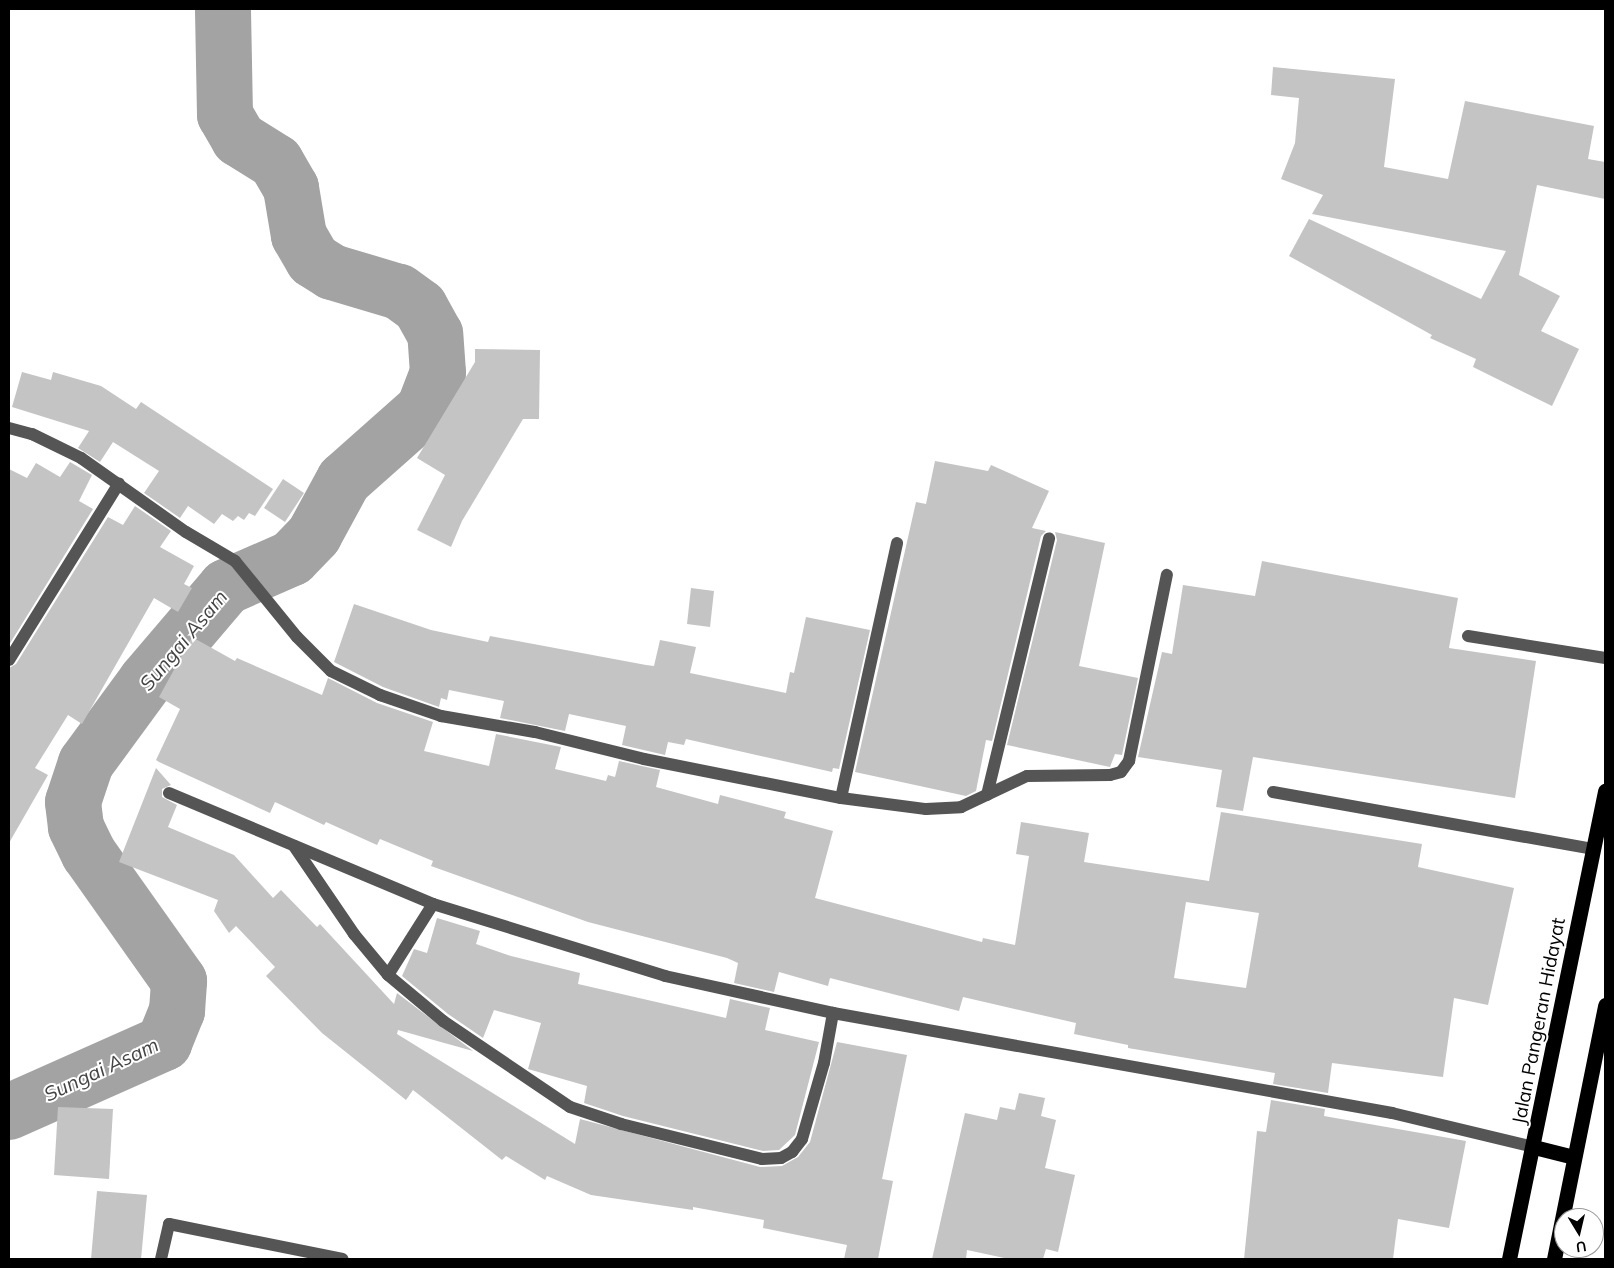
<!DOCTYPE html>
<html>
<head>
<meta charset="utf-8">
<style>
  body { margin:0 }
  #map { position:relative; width:1614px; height:1268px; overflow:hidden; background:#fff; font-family:Mulish,sans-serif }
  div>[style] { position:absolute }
  .river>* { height:56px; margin:-28px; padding:0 28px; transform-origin:28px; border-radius:28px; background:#a3a3a3 }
  .building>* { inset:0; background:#c4c4c4 }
  .minor>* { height:12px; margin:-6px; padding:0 6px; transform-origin:6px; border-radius:6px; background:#555 }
  .highway>* { height:15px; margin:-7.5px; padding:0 7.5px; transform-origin:7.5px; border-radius:7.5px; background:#000 }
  span { translate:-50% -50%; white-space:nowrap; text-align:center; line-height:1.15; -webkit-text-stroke:4px #fff; paint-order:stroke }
  .street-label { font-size:19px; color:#000 }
  .water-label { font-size:20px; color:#444; font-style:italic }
  .frame { position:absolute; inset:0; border:10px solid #000; pointer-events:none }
  .north { position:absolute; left:1554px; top:1208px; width:50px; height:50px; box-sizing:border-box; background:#fff; border:1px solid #999; border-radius:50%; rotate:171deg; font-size:14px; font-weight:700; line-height:20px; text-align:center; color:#000 }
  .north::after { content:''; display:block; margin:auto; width:18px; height:22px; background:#000; clip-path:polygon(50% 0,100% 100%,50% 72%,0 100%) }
</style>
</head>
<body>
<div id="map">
  <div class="river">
    <div style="left:9px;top:1112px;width:170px;rotate:-24deg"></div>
    <div style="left:164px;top:1043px;width:35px;rotate:-68deg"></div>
    <div style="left:177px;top:1011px;width:30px;rotate:-86deg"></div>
    <div style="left:179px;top:981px;width:156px;rotate:-125.3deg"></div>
    <div style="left:89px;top:854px;width:30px;rotate:-116deg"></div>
    <div style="left:76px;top:827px;width:25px;rotate:-97deg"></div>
    <div style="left:73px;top:802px;width:41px;rotate:-71.6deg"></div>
    <div style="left:86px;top:763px;width:102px;rotate:-53.8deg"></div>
    <div style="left:146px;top:681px;width:123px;rotate:-49.6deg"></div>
    <div style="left:226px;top:587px;width:72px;rotate:-23.7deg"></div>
    <div style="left:292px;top:558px;width:32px;rotate:-46deg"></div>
    <div style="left:314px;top:535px;width:63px;rotate:-61.4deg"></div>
    <div style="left:344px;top:480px;width:107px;rotate:-41.6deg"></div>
    <div style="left:424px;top:409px;width:39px;rotate:-69deg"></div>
    <div style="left:438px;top:373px;width:39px;rotate:-94deg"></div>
    <div style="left:435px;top:334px;width:31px;rotate:-119deg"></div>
    <div style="left:420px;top:307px;width:26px;rotate:-144deg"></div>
    <div style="left:399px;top:292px;width:70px;rotate:-163.4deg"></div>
    <div style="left:332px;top:272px;width:22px;rotate:-148deg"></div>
    <div style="left:313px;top:260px;width:28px;rotate:-120deg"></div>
    <div style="left:299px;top:236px;width:49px;rotate:-99.5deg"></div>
    <div style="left:291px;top:188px;width:30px;rotate:-120deg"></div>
    <div style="left:276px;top:162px;width:44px;rotate:-148.1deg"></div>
    <div style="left:239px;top:139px;width:28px;rotate:-120deg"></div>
    <div style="left:225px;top:115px;width:106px;rotate:-91.1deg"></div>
  </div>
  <div class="building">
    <div style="clip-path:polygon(1273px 67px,1395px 79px,1384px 167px,1448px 179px,1465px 101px,1594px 126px,1588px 159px,1605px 162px,1605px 199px,1537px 185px,1519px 275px,1560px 296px,1541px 331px,1579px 349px,1552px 406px,1473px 367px,1476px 359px,1430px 338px,1432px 335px,1289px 256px,1309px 219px,1481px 299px,1506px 251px,1312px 214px,1323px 195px,1281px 179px,1295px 143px,1299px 98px,1271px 95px)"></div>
    <div style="clip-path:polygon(475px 349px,540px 350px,539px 419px,523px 419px,462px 521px,451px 547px,417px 530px,445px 475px,417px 458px,475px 362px)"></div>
    <div style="clip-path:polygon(22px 372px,51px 380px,53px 372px,101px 386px,136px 409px,141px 402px,273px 489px,255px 516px,249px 513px,244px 520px,238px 516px,233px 521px,222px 514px,214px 524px,188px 506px,180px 518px,144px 493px,159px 471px,113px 442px,100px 462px,78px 448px,89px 431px,12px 407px)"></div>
    <div style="clip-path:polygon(935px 461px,988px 471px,991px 465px,1049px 491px,1032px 528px,1046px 531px,1041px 536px,992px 741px,986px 740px,976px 791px,966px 796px,855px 772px,916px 502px,926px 504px)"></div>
    <div style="clip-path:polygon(70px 462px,92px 475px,79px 501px,93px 509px,9px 645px,9px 469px,27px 478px,36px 463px,60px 477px)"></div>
    <div style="clip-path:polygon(283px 479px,304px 493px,285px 522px,264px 508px)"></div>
    <div style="clip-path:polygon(135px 506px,171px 531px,160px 547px,194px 566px,184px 584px,192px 588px,178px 612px,154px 598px,82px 724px,68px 715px,35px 768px,48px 775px,9px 843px,9px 668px,16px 664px,108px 517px,123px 525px)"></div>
    <div style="clip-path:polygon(1055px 532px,1105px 543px,1079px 666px,1138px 678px,1122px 755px,1115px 754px,1110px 767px,1007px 745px,1057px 540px)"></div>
    <div style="clip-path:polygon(1262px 561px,1458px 598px,1449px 648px,1536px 661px,1515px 798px,1253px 757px,1243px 811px,1216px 807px,1222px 770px,1138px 757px,1162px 652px,1172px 654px,1183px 585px,1255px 596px)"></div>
    <div style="clip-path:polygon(691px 588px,714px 591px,710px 627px,687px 624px)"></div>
    <div style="clip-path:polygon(354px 604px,431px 630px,488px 642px,490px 636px,646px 665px,654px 666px,660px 640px,696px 647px,690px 673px,786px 693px,790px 672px,794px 673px,806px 617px,870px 630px,839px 769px,833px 768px,832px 772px,686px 739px,684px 745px,668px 742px,665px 755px,622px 745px,626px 726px,569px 714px,565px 731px,500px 718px,504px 701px,449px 690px,447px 700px,441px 698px,439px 707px,383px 687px,334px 662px)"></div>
    <div style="clip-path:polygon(evenodd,192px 637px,235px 661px,237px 658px,322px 695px,328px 678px,377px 703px,433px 722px,424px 751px,489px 766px,496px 734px,561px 747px,555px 769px,606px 781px,608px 775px,615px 777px,619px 761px,660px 770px,656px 787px,718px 804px,720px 795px,786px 812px,784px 818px,833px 831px,815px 898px,982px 942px,983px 938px,1015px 945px,1029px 856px,1016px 854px,1021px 822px,1089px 833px,1084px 862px,1209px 881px,1221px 812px,1422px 844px,1418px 867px,1514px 888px,1488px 1005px,1454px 998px,1443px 1077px,1332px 1063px,1328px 1093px,1273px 1084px,1275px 1073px,1128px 1048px,1128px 1045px,1074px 1034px,1076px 1023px,963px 997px,959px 1011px,830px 978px,828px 986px,779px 972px,774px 992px,734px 983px,738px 963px,727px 958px,588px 922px,431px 866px,433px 861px,380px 839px,377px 845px,326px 822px,324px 825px,275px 802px,270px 813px,159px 762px,156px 760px,180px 709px,159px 697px,192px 637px,1186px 902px,1259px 913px,1246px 988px,1174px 978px,1186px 902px)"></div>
    <div style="clip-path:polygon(156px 768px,171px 785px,162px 789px,162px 797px,177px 805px,168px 827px,234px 855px,273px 898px,281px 890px,317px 927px,320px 924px,394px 1004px,397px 993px,473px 1051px,398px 1030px,397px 1034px,575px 1144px,580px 1119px,760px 1167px,782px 1166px,798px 1157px,810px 1142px,837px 1042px,907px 1055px,882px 1179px,893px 1181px,878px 1259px,844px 1259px,847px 1245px,763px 1228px,764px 1220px,693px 1207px,693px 1210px,591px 1195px,547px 1176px,545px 1180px,506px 1156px,502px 1160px,413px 1090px,406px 1100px,322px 1033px,266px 976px,275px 967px,236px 926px,229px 933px,214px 911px,218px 900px,119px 862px)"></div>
    <div style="clip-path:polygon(437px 918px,480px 931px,476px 944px,511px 956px,580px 973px,578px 984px,726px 1018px,730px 999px,770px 1008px,765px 1030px,819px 1042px,795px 1135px,779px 1150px,763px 1151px,623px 1116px,584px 1103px,587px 1086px,528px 1069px,541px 1023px,494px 1010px,483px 1038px,448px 1014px,402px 976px,414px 949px,427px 953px)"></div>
    <div style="clip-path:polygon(1019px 1093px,1045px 1098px,1041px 1116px,1056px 1120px,1045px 1168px,1075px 1175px,1058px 1252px,1046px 1249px,1043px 1259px,1009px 1259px,967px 1250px,966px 1259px,932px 1259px,965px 1113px,997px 1120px,1000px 1107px,1015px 1110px)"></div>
    <div style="clip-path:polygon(1271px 1100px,1325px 1109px,1324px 1116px,1466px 1141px,1449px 1228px,1398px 1219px,1393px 1259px,1244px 1259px,1257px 1131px,1266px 1132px)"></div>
    <div style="clip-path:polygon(58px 1107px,113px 1109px,109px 1179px,54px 1175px)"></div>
    <div style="clip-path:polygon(97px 1191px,147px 1195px,141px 1259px,91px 1259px)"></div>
  </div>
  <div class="minor">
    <div style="left:9px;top:428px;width:24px;rotate:15deg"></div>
    <div style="left:32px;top:434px;width:55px;rotate:26.1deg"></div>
    <div style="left:81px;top:458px;width:128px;rotate:35.2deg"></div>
    <div style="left:186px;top:532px;width:57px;rotate:30.6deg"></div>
    <div style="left:235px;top:561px;width:98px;rotate:50.8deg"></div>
    <div style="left:297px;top:637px;width:48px;rotate:45deg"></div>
    <div style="left:331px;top:671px;width:55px;rotate:26.1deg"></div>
    <div style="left:380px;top:695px;width:65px;rotate:19deg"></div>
    <div style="left:441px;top:716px;width:95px;rotate:9.7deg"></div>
    <div style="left:535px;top:732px;width:112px;rotate:13.9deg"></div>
    <div style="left:644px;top:759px;width:201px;rotate:11.2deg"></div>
    <div style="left:841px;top:798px;width:86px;rotate:7.4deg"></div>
    <div style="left:926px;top:809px;width:35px;rotate:-3deg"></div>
    <div style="left:961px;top:807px;width:73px;rotate:-25.2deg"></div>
    <div style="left:1027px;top:776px;width:83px;rotate:-0.7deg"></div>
    <div style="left:1110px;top:775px;width:11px;rotate:-15deg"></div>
    <div style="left:1121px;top:772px;width:14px;rotate:-54deg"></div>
    <div style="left:1129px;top:761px;width:190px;rotate:-78.5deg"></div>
    <div style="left:1468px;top:636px;width:139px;rotate:9.1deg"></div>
    <div style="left:9px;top:660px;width:208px;rotate:-58.1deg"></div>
    <div style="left:1273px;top:792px;width:326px;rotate:10.1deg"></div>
    <div style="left:169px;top:793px;width:286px;rotate:22.8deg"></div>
    <div style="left:433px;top:904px;width:243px;rotate:17.2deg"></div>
    <div style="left:665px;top:976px;width:172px;rotate:12.4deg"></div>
    <div style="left:833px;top:1013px;width:568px;rotate:10.14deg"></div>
    <div style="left:1392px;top:1113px;width:146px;rotate:13.5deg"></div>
    <div style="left:987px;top:795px;width:264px;rotate:-76.4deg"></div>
    <div style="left:841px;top:798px;width:261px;rotate:-77.6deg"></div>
    <div style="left:294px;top:846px;width:107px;rotate:55.7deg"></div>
    <div style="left:354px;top:934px;width:53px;rotate:50.3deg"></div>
    <div style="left:388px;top:975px;width:72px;rotate:39.9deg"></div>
    <div style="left:443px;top:1021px;width:153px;rotate:34.1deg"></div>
    <div style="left:570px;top:1107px;width:54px;rotate:18.4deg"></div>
    <div style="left:621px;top:1124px;width:145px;rotate:13.9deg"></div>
    <div style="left:762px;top:1159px;width:19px;rotate:-3deg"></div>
    <div style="left:781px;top:1158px;width:13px;rotate:-29deg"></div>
    <div style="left:792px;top:1152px;width:16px;rotate:-52deg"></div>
    <div style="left:802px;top:1139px;width:79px;rotate:-73.9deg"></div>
    <div style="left:824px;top:1063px;width:51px;rotate:-79.8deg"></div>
    <div style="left:388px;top:975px;width:84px;rotate:-57.6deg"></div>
    <div style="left:161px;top:1259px;width:36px;rotate:-77deg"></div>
    <div style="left:169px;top:1224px;width:177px;rotate:11.4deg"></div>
  </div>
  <div class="highway">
    <div style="left:1534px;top:1147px;width:41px;rotate:14deg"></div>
    <div style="left:1509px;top:1259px;width:478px;rotate:-78.4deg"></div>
    <div style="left:1554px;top:1259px;width:259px;rotate:-78.6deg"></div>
  </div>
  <div class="street-label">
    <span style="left:1539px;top:1021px;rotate:-79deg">Jalan Pangeran Hidayat</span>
  </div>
  <div class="water-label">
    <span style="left:183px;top:640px;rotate:-50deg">Sungai Asam</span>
    <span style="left:101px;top:1069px;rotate:-25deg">Sungai Asam</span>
  </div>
  <div class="frame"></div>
  <div class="north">U</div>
</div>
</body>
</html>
